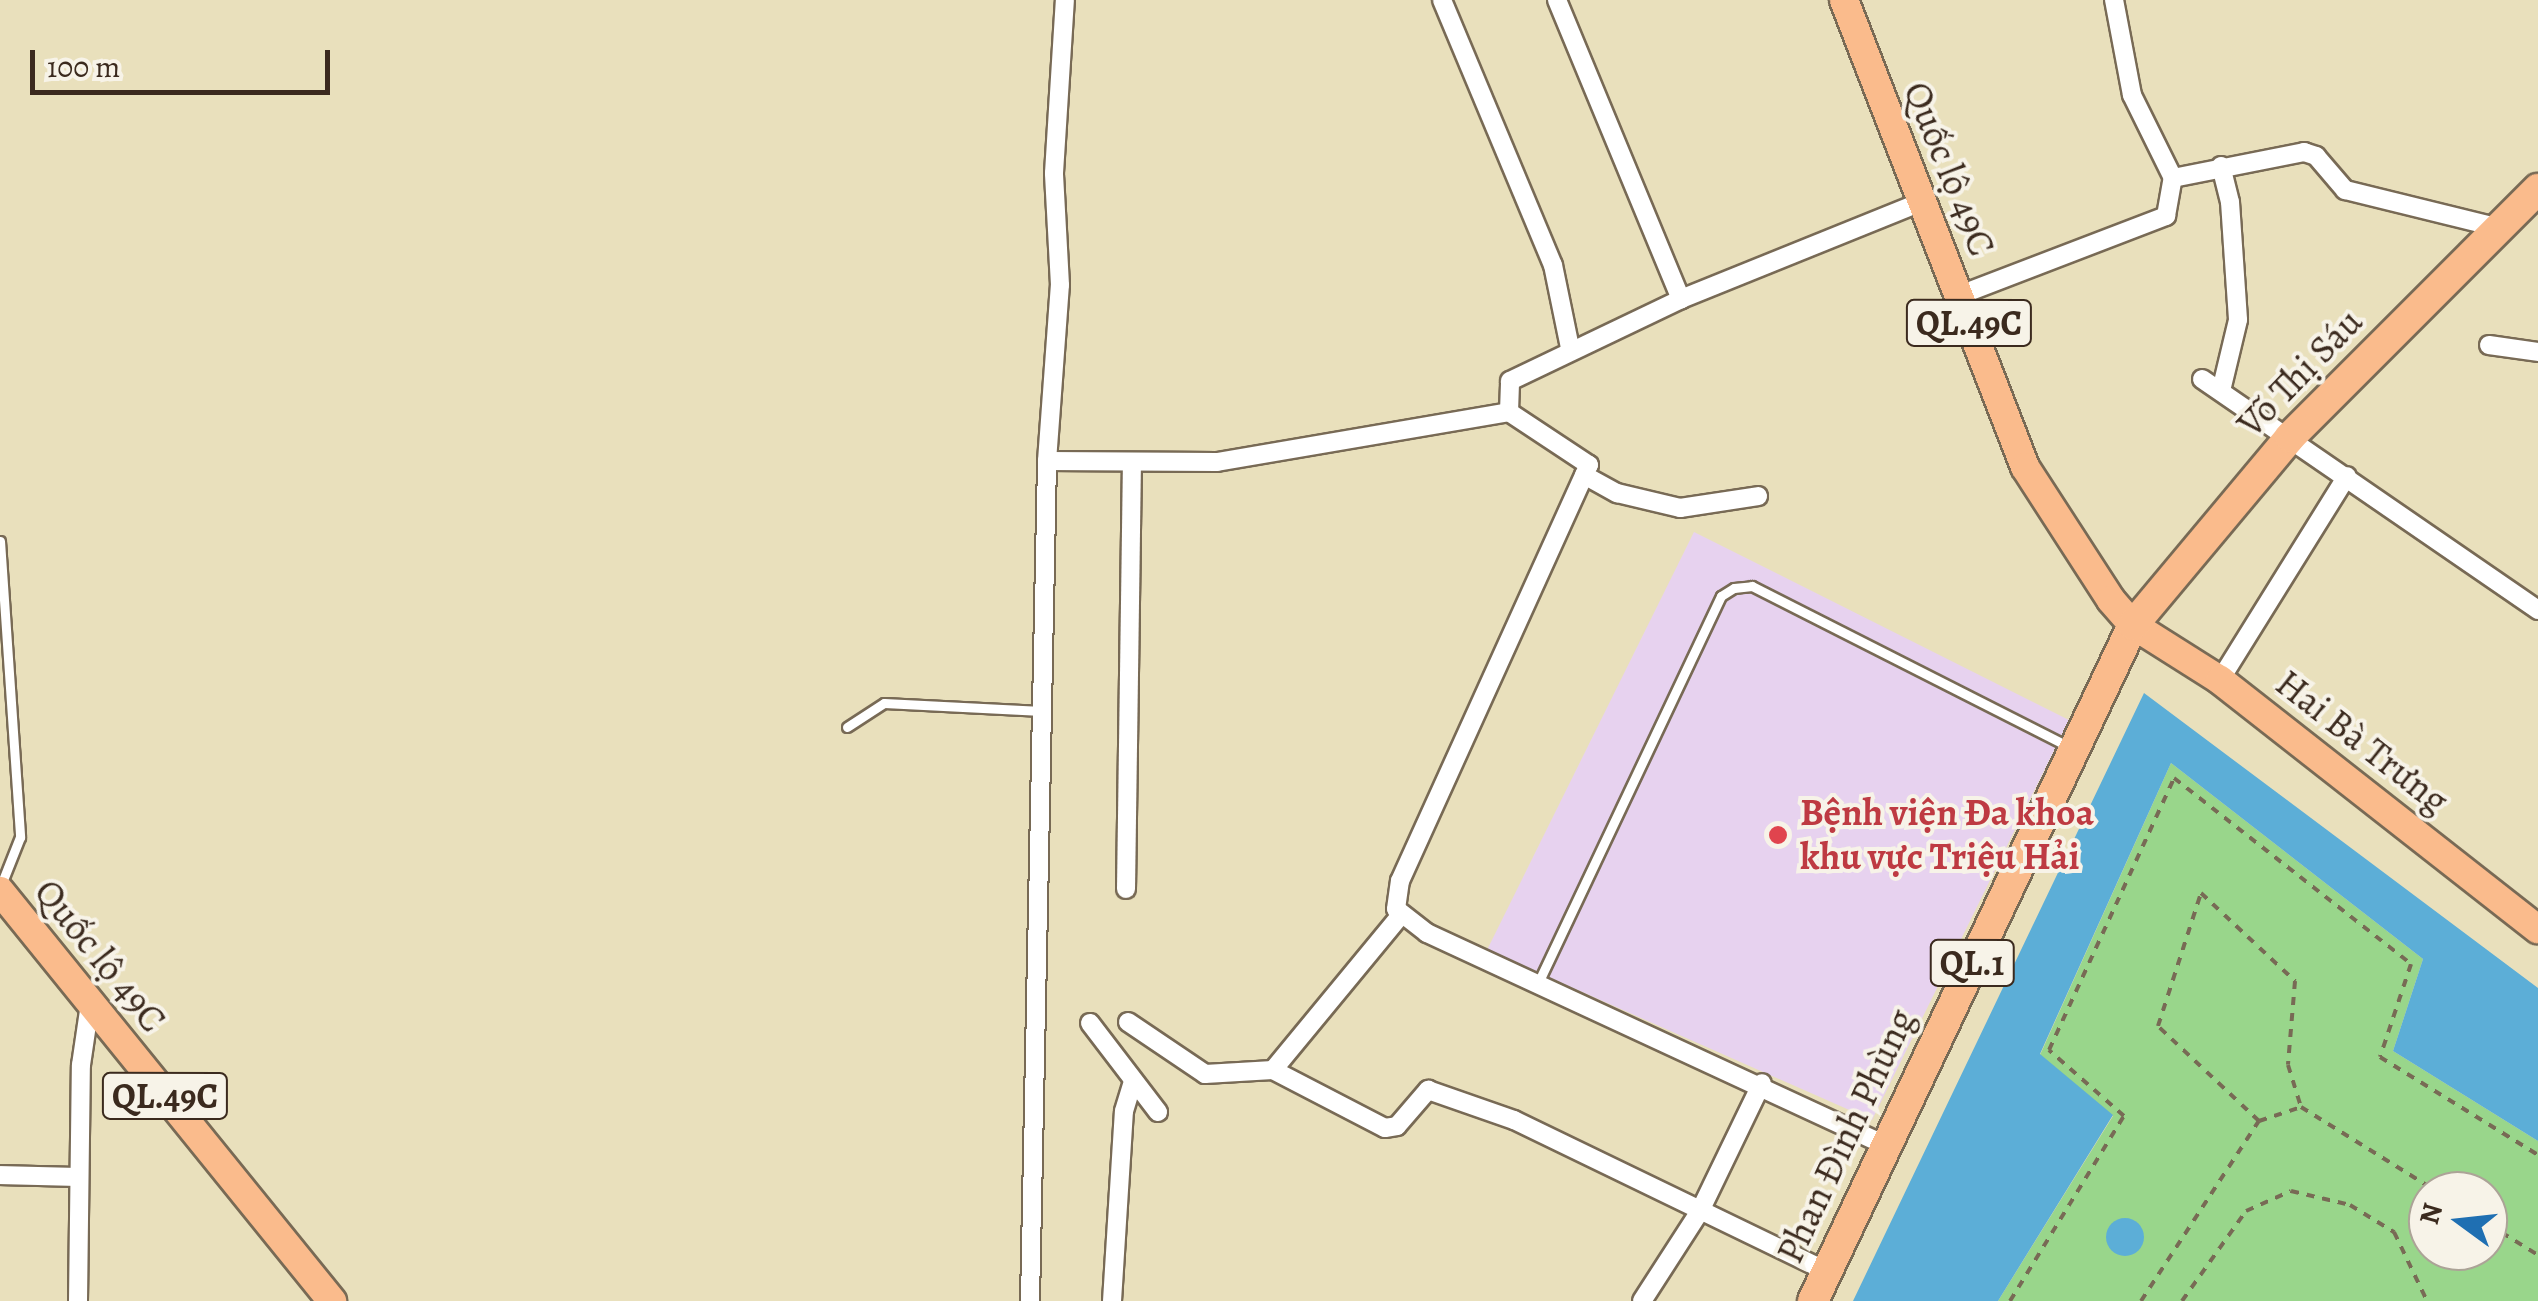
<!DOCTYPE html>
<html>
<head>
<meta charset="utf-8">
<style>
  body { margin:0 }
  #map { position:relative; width:2538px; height:1301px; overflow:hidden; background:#e9e0bc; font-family:Alegreya,serif }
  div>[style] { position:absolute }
  .built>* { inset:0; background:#e7d2ef }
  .green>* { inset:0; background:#99d68b }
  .water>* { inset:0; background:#5caed7 }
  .round { border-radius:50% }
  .path>* { height:4px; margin-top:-2px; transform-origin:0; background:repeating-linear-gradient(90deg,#786a55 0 8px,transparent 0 16px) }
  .roads { filter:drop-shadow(2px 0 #786a55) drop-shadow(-2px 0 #786a55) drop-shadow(0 2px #786a55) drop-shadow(0 -2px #786a55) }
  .service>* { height:9px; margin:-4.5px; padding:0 4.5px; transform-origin:4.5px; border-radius:4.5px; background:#fff }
  .minor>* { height:18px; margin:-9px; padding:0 9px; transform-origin:9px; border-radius:9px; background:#fff }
  .primary>* { height:28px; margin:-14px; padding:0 14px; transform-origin:14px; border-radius:14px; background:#fabb8c }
  .trunk>* { height:30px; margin:-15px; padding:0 15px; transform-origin:15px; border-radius:15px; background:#fabb8c }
  .dots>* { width:28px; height:28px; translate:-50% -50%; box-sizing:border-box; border:5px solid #f7f3e8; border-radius:50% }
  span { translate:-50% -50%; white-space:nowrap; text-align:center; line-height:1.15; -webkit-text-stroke:8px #f7f3e8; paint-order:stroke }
  .shield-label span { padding:2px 8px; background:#f7f3e8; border:2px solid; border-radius:8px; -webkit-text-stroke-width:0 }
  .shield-label { font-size:35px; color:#3b2a1e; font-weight:700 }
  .street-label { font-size:38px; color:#3b2a1e }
  .health-label { font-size:38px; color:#be3a42; font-weight:700 }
  .left { translate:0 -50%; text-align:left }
  .north { position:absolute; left:2408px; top:1171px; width:100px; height:100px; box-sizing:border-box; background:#f7f3e8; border:2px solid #aca397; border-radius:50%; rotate:285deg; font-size:28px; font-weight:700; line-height:40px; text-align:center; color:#3b2a1e }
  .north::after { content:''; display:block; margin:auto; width:35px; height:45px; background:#1f6fb2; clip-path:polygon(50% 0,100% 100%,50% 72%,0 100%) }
  .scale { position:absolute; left:30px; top:50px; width:300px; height:45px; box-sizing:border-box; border:5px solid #3b2a1e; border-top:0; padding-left:12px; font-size:30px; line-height:35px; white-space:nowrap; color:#3b2a1e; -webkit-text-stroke:8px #f7f3e8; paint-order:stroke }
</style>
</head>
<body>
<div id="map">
  <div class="built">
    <div style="clip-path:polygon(1694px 532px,2069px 720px,1872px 1120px,1487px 950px)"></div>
  </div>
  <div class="green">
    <div style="clip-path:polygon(evenodd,2171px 763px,2423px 959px,2393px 1051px,2538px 1141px,2538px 1301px,1998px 1301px,2113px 1116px,2040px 1055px,2171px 763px,2428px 1191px,2488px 1191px,2488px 1251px,2428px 1251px,2428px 1191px)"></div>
  </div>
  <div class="water">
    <div style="clip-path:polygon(2144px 693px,2538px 988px,2538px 1141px,2393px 1051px,2423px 959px,2171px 763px,2040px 1054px,2113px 1115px,1998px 1301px,1853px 1301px)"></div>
    <div class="round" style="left:2106px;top:1218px;width:38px;height:38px"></div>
  </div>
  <div class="path">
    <div style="left:2259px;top:1121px;width:139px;rotate:-136.8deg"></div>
    <div style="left:2158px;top:1026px;width:140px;rotate:-72.1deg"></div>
    <div style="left:2201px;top:893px;width:129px;rotate:43.1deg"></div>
    <div style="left:2295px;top:981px;width:84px;rotate:94.8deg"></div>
    <div style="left:2288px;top:1065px;width:44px;rotate:72.8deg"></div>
    <div style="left:2301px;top:1107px;width:159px;rotate:31.9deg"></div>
    <div style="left:2488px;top:1224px;width:59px;rotate:31.8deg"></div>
    <div style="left:2010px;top:1301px;width:217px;rotate:-58.4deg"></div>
    <div style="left:2124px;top:1116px;width:100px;rotate:-138.7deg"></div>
    <div style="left:2049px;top:1050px;width:299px;rotate:-65.3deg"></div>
    <div style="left:2174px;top:778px;width:301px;rotate:38.1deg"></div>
    <div style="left:2411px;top:964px;width:98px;rotate:108.4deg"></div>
    <div style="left:2380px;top:1057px;width:186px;rotate:31.8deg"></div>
    <div style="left:2141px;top:1301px;width:215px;rotate:-56.8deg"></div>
    <div style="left:2259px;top:1121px;width:44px;rotate:-18.4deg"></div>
    <div style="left:2182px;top:1301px;width:110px;rotate:-54.6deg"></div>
    <div style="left:2246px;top:1211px;width:49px;rotate:-24deg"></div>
    <div style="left:2291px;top:1191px;width:61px;rotate:13.3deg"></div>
    <div style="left:2350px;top:1205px;width:52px;rotate:31.5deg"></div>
    <div style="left:2394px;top:1232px;width:76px;rotate:64.4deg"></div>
  </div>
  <div class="roads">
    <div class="service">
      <div style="left:0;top:541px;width:297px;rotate:86.1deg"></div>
      <div style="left:20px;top:837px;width:52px;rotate:111.6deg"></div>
      <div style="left:847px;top:727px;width:44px;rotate:-33deg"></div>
      <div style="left:884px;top:703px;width:158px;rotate:2.9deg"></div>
      <div style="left:1538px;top:983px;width:428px;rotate:-64.7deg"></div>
      <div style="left:1721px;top:596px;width:15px;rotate:-32deg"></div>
      <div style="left:1734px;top:588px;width:18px;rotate:-6deg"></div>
      <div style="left:1752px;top:586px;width:356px;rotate:26.9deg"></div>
    </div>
    <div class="minor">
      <div style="left:1442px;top:0;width:287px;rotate:67.3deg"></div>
      <div style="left:1553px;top:265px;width:85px;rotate:78.4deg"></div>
      <div style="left:1557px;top:0;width:324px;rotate:67.5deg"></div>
      <div style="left:2221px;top:166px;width:37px;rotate:76deg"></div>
      <div style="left:2230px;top:202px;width:118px;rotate:86.1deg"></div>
      <div style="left:2238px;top:320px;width:73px;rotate:103.5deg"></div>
      <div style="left:2173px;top:178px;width:134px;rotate:-11.2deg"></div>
      <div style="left:2304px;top:152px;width:13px;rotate:18deg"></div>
      <div style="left:2316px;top:156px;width:45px;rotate:49.5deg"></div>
      <div style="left:2345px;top:190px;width:160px;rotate:13.8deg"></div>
      <div style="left:1960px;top:295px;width:221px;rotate:-21deg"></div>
      <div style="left:2166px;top:216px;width:39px;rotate:-80deg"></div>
      <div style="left:2173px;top:178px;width:93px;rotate:-116.3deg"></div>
      <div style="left:2132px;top:95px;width:97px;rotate:-100.7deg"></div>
      <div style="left:2489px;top:345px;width:49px;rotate:8.1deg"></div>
      <div style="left:2202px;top:379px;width:408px;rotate:34.5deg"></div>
      <div style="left:1047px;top:461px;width:170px;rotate:0.3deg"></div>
      <div style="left:1217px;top:462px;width:296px;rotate:-9.7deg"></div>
      <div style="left:1584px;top:475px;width:38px;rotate:29deg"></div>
      <div style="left:1617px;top:493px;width:65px;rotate:13.4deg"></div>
      <div style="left:1680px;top:508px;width:79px;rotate:-8.7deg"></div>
      <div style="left:2220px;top:680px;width:240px;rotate:-58.1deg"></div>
      <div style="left:1126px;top:889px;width:424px;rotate:-89.2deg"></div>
      <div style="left:1128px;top:1022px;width:93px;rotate:34deg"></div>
      <div style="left:1205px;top:1074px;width:68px;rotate:-3.4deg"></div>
      <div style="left:1273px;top:1070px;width:126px;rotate:27.4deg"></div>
      <div style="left:1385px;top:1128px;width:12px;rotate:-9deg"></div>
      <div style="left:1397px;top:1126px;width:48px;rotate:-49.3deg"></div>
      <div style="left:1428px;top:1090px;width:91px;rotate:19.2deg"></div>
      <div style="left:1514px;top:1120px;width:347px;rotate:25.8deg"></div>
      <div style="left:1090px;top:1023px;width:112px;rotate:52.6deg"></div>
      <div style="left:1273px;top:1070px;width:200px;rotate:-50.5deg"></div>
      <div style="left:1885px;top:1145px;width:505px;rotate:-155.16deg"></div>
      <div style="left:1427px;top:933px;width:39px;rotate:-142deg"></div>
      <div style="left:1396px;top:909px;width:28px;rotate:-82deg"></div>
      <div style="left:1400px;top:881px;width:457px;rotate:-65.6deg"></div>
      <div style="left:1589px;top:465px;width:96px;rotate:-146.5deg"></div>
      <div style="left:1509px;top:412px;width:31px;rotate:-88deg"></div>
      <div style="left:1510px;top:381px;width:190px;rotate:-25.6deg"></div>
      <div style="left:1681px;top:299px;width:257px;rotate:-22deg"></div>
      <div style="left:0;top:1175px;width:79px;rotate:1.5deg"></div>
      <div style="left:78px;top:1301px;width:236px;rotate:-89.3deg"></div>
      <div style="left:81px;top:1065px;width:62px;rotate:-81.6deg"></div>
      <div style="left:1030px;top:1301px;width:840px;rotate:-88.84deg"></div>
      <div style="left:1047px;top:461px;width:176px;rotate:-85.8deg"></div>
      <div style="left:1060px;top:285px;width:112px;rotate:-93.1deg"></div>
      <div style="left:1054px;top:173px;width:173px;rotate:-86.4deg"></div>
      <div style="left:1112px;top:1301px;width:190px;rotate:-86.4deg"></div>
      <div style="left:1124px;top:1111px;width:28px;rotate:-73deg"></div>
      <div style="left:1642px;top:1301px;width:107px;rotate:-57.2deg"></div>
      <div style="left:1700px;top:1211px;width:142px;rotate:-64.2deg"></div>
    </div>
    <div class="primary">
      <div style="left:1844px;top:0;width:501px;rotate:68.81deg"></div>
      <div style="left:2025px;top:467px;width:158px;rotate:57.1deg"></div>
      <div style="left:2111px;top:600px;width:33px;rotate:49deg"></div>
      <div style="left:2133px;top:625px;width:103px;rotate:32.3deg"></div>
      <div style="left:2220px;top:680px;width:404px;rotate:38.1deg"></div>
      <div style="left:0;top:891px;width:528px;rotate:51deg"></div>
    </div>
    <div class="trunk">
      <div style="left:1813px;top:1301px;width:748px;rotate:-64.67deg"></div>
      <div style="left:2133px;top:625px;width:245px;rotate:-50.1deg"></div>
      <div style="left:2290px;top:437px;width:351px;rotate:-45deg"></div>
    </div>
  </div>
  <div class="dots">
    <div style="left:1778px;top:835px;background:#e0444e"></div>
  </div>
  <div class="shield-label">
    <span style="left:1969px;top:323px">QL.49C</span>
    <span style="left:1972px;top:963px">QL.1</span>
    <span style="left:165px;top:1096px">QL.49C</span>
  </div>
  <div class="street-label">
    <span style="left:1949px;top:169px;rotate:68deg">Quốc lộ 49C</span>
    <span style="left:2300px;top:373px;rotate:-46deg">Võ Thị Sáu</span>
    <span style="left:2362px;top:742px;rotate:38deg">Hai Bà Trưng</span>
    <span style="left:100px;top:956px;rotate:51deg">Quốc lộ 49C</span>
    <span style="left:1846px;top:1136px;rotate:-65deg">Phan Đình Phùng</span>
  </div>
  <div class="health-label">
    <span class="left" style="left:1800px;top:835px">Bệnh viện Đa khoa<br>khu vực Triệu Hải</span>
  </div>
  <div class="north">N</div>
  <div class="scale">100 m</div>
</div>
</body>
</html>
